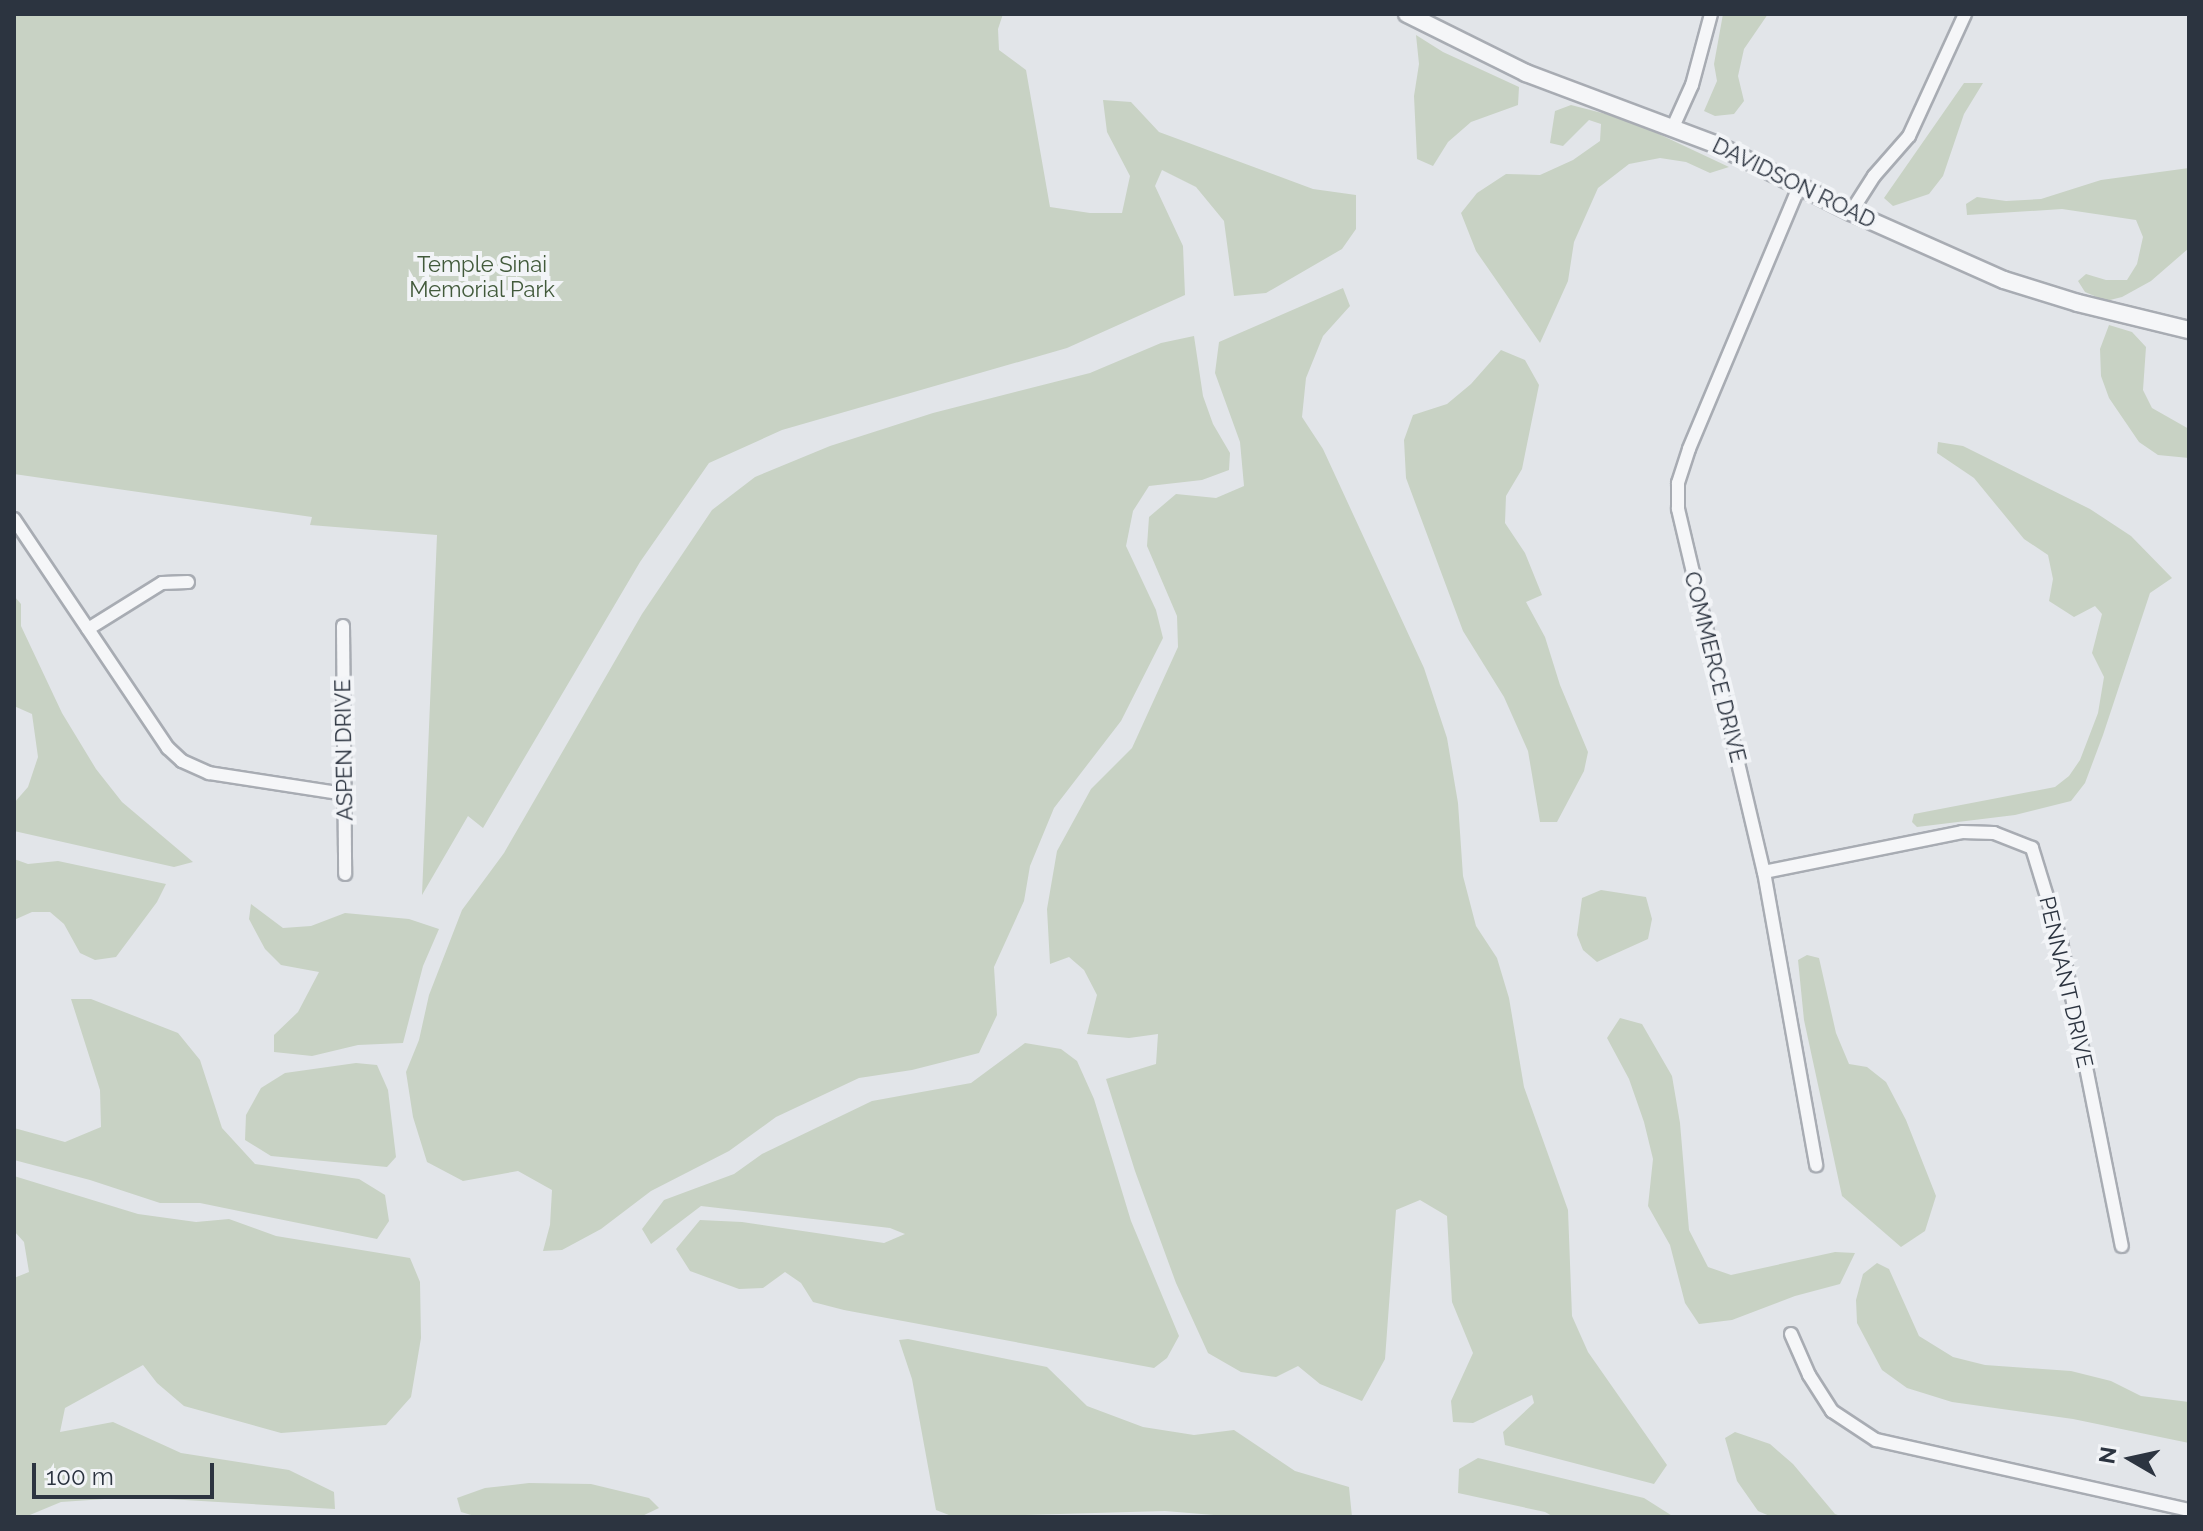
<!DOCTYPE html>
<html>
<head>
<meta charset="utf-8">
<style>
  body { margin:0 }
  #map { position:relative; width:2203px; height:1531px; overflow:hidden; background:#e2e5e9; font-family:Raleway,sans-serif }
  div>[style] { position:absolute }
  .green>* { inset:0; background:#c8d2c4 }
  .roads { filter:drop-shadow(2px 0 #a8acb3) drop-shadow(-2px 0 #a8acb3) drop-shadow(0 2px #a8acb3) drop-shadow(0 -2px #a8acb3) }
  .minor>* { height:12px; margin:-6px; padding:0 6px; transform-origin:6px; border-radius:6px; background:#f5f6f8 }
  .tertiary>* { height:16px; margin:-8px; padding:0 8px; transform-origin:8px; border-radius:8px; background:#f5f6f8 }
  span { translate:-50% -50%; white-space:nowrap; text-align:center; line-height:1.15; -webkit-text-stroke:8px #f2f4f7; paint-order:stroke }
  .street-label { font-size:22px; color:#2c3440 }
  .park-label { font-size:22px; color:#425a3b }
  .frame { position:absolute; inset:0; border:16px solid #2c3440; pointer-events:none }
  .north { position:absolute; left:2091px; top:1419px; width:80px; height:80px; -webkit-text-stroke:6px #f2f4f7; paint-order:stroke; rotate:279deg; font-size:22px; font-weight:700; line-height:32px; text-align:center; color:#2c3440 }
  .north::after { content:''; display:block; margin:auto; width:28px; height:36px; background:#2c3440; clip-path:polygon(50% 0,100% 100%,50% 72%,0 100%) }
  .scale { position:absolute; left:32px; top:1463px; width:182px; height:36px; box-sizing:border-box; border:4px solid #2c3440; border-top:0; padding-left:10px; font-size:24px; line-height:28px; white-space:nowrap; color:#2c3440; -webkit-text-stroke:6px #f2f4f7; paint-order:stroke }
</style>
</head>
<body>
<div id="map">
  <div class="green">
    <div style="clip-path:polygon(14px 14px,1003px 14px,998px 29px,999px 50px,1026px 70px,1050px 207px,1090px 213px,1122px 213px,1130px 176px,1107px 132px,1103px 100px,1131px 102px,1159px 132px,1313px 189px,1356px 195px,1356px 229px,1342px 249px,1266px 293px,1234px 296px,1224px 221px,1196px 187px,1162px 170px,1155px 186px,1183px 246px,1185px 295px,1067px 348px,782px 430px,709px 463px,640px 562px,483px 828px,468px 816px,422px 895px,437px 535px,310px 525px,312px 517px,14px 474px)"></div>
    <div style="clip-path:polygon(1723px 14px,1768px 14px,1744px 49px,1738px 76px,1744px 101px,1734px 114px,1715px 116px,1704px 111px,1717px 81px,1714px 64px)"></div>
    <div style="clip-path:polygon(1416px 35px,1443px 52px,1519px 87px,1518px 105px,1471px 122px,1448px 142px,1433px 166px,1417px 159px,1414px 96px,1419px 64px)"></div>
    <div style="clip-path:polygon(1964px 83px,1983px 83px,1964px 114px,1943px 176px,1929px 194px,1893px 206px,1884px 198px)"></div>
    <div style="clip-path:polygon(1571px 105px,1629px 120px,1729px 167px,1710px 173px,1686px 162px,1660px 158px,1629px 164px,1598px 188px,1574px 242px,1568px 281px,1540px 343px,1476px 251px,1461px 213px,1477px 193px,1506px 174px,1540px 175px,1573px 160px,1600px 141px,1601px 124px,1589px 120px,1563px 146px,1550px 143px,1555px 111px)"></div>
    <div style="clip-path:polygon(2189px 168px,2189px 248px,2151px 281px,2122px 297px,2106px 301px,2085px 292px,2078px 281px,2086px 274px,2106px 280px,2127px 280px,2137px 264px,2143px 237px,2136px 220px,2062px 209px,1967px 215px,1966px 204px,1977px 197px,2006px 201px,2041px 199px,2101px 180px)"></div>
    <div style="clip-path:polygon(1343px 288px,1350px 306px,1323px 336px,1306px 378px,1302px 417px,1323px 449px,1424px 668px,1447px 738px,1458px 803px,1463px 876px,1476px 926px,1497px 958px,1509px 998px,1524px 1087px,1568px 1210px,1572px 1316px,1588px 1352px,1667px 1465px,1654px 1484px,1505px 1445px,1503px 1432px,1534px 1403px,1532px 1395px,1473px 1423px,1453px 1422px,1451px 1401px,1473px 1353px,1452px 1302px,1447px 1216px,1420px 1200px,1396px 1210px,1385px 1359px,1362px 1401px,1320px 1384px,1298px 1366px,1276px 1377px,1241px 1372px,1208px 1353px,1176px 1283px,1135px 1171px,1106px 1079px,1156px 1064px,1158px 1034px,1129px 1038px,1087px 1034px,1097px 995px,1084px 970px,1069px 957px,1050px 964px,1047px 909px,1057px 851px,1091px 789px,1132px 748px,1178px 647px,1177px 616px,1147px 546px,1149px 517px,1176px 494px,1216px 498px,1244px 486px,1240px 442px,1215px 373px,1219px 342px)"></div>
    <div style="clip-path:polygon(2109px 325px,2132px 332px,2146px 347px,2143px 390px,2152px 408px,2189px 429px,2189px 458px,2158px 455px,2139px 442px,2109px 398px,2101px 376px,2100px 349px)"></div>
    <div style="clip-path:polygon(1194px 336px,1203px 396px,1213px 424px,1230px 453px,1229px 470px,1202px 480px,1149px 486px,1133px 511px,1126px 546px,1156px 610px,1163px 638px,1121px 721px,1054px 808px,1030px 866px,1024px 901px,994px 967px,997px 1015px,979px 1053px,912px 1070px,859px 1078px,776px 1117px,729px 1151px,651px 1191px,601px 1229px,562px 1250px,543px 1251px,550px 1225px,552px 1190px,518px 1171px,463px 1181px,427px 1162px,413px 1117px,406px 1072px,419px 1040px,429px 995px,462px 910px,504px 853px,642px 614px,712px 510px,755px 477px,830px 446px,933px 413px,1090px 373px,1161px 343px)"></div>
    <div style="clip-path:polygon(1501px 350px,1525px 360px,1539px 385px,1522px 469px,1506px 496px,1505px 523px,1525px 553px,1542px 595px,1526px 602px,1545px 637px,1560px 685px,1588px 752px,1584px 771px,1557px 822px,1540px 822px,1528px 751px,1504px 697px,1463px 631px,1406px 478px,1404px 440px,1413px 415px,1447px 404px,1471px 384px)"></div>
    <div style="clip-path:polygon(1938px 442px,1963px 446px,2090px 509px,2131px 536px,2172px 578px,2150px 593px,2103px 735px,2085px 783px,2071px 801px,2015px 815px,1917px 827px,1912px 822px,1914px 814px,2055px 787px,2069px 776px,2080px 760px,2098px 713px,2104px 677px,2092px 653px,2102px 614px,2095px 606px,2074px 617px,2049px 601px,2053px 579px,2048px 555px,2024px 539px,1974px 478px,1937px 453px)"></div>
    <div style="clip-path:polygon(14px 596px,21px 604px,21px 626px,62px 713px,96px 769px,122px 802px,193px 862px,174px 867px,14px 831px,14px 803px,28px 787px,38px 757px,32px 714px,14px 706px)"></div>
    <div style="clip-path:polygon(14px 859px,28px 864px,58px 861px,166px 884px,157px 902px,116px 957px,95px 960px,80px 953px,64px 924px,50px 912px,32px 912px,14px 920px)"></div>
    <div style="clip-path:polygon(1601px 890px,1646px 897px,1652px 919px,1648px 939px,1597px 962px,1583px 950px,1577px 935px,1582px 898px)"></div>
    <div style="clip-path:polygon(251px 904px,283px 928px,311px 926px,345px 913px,409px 919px,439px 929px,423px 966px,403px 1043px,358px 1045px,312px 1056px,274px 1052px,274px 1035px,298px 1012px,319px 972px,281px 965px,265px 949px,249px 919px)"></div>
    <div style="clip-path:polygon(1807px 955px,1819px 958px,1836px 1033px,1849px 1064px,1867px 1067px,1886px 1082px,1906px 1120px,1936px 1196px,1925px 1231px,1901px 1247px,1842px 1196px,1804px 1020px,1798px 960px)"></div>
    <div style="clip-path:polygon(71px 999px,91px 999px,178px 1033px,200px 1060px,222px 1128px,255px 1164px,359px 1179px,385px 1195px,389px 1221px,377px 1239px,200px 1203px,160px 1203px,90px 1180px,14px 1160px,14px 1128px,65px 1142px,101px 1127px,100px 1090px)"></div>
    <div style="clip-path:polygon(1620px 1018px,1642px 1024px,1672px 1076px,1680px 1123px,1689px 1230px,1708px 1267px,1731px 1275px,1835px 1252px,1855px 1253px,1840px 1284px,1795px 1296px,1732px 1320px,1699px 1324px,1685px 1303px,1670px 1245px,1648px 1206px,1653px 1159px,1644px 1122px,1629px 1079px,1607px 1038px)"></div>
    <div style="clip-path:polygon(1025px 1043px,1061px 1049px,1077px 1061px,1094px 1099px,1131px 1221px,1179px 1336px,1167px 1358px,1154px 1368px,844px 1310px,813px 1302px,801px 1283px,785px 1272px,763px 1288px,739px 1289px,690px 1271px,676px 1249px,700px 1220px,742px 1222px,884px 1243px,905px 1234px,890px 1228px,701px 1206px,651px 1244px,642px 1229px,664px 1200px,734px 1174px,762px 1154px,872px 1101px,971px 1083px)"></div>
    <div style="clip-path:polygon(356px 1063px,377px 1065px,388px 1090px,396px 1157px,387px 1167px,271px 1156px,245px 1140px,246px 1115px,261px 1088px,285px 1073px)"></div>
    <div style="clip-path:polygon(14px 1176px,138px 1214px,196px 1222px,229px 1219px,276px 1236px,410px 1258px,420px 1282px,421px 1338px,411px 1397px,386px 1425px,281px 1433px,184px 1406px,157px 1383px,143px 1365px,65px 1408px,60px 1432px,113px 1422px,181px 1453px,289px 1470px,334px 1492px,335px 1509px,134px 1497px,61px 1502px,25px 1517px,14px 1517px,14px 1278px,29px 1272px,24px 1242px,14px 1231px)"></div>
    <div style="clip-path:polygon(1877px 1263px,1889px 1269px,1919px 1336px,1953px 1357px,1985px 1365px,2071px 1371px,2111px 1381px,2141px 1396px,2189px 1402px,2189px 1443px,2073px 1419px,1952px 1402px,1907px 1388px,1882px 1370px,1857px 1323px,1856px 1300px,1863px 1274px)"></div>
    <div style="clip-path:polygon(908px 1339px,1047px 1367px,1087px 1406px,1143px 1427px,1194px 1435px,1234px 1430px,1295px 1471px,1349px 1487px,1352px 1517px,1238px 1517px,1165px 1511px,954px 1517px,936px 1510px,912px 1379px,899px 1340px)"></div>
    <div style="clip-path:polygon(1735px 1432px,1770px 1444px,1793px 1464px,1835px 1514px,1844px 1517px,1772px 1517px,1758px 1511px,1737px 1481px,1725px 1438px)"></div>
    <div style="clip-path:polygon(1478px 1458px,1644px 1498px,1674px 1517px,1554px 1517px,1545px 1512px,1458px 1493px,1459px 1469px)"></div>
    <div style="clip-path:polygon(529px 1483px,591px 1484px,649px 1498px,659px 1508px,640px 1517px,478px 1517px,461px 1512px,457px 1498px,485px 1488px)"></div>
  </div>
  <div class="roads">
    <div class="minor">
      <div style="left:1673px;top:127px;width:46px;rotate:-65.7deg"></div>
      <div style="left:1692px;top:85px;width:73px;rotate:-75deg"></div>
      <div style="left:1799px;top:187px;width:284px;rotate:112.8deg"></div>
      <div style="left:1689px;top:449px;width:36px;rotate:108deg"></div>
      <div style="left:1678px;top:483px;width:26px;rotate:90deg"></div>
      <div style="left:1678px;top:509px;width:373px;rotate:76.7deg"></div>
      <div style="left:1764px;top:872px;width:298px;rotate:79.9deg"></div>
      <div style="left:1851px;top:212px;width:43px;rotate:-57.4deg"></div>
      <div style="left:1874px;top:176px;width:53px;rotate:-48.8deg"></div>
      <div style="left:1909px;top:136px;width:134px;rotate:-65.3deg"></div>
      <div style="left:14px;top:519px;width:276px;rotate:56.1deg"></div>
      <div style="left:168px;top:748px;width:19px;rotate:43deg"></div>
      <div style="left:182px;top:761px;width:30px;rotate:24deg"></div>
      <div style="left:209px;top:773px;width:137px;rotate:8.8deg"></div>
      <div style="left:343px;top:626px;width:248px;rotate:89.5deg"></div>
      <div style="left:88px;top:629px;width:87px;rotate:-31.9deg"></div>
      <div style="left:162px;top:583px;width:26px;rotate:-2deg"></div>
      <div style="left:1764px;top:872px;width:202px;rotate:-11.4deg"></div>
      <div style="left:1962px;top:832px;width:32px;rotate:2deg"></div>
      <div style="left:1994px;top:833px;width:41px;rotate:21.5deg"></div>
      <div style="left:2032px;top:848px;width:98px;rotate:72.9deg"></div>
      <div style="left:2061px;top:942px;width:310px;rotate:78.7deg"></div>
      <div style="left:1791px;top:1334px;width:45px;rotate:66.3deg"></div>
      <div style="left:1809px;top:1375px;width:43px;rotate:57.4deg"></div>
      <div style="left:1832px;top:1411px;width:53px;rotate:33.4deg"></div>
      <div style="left:1876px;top:1440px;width:321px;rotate:12.6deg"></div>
    </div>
    <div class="tertiary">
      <div style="left:1407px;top:14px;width:133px;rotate:26.4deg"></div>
      <div style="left:1526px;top:73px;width:202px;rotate:20.6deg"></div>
      <div style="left:1715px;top:144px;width:152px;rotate:26.6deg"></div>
      <div style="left:1851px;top:212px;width:167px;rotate:24deg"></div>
      <div style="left:2004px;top:280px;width:77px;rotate:17.3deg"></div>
      <div style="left:2078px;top:303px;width:114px;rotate:13.7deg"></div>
    </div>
  </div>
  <div class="street-label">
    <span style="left:1794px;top:183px;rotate:26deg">DAVIDSON ROAD</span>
    <span style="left:1715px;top:667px;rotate:76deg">COMMERCE DRIVE</span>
    <span style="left:344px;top:750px;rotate:-91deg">ASPEN DRIVE</span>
    <span style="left:2066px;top:982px;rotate:77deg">PENNANT DRIVE</span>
  </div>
  <div class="park-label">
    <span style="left:482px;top:277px">Temple Sinai<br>Memorial Park</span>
  </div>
  <div class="frame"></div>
  <div class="north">N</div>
  <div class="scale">100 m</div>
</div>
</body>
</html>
